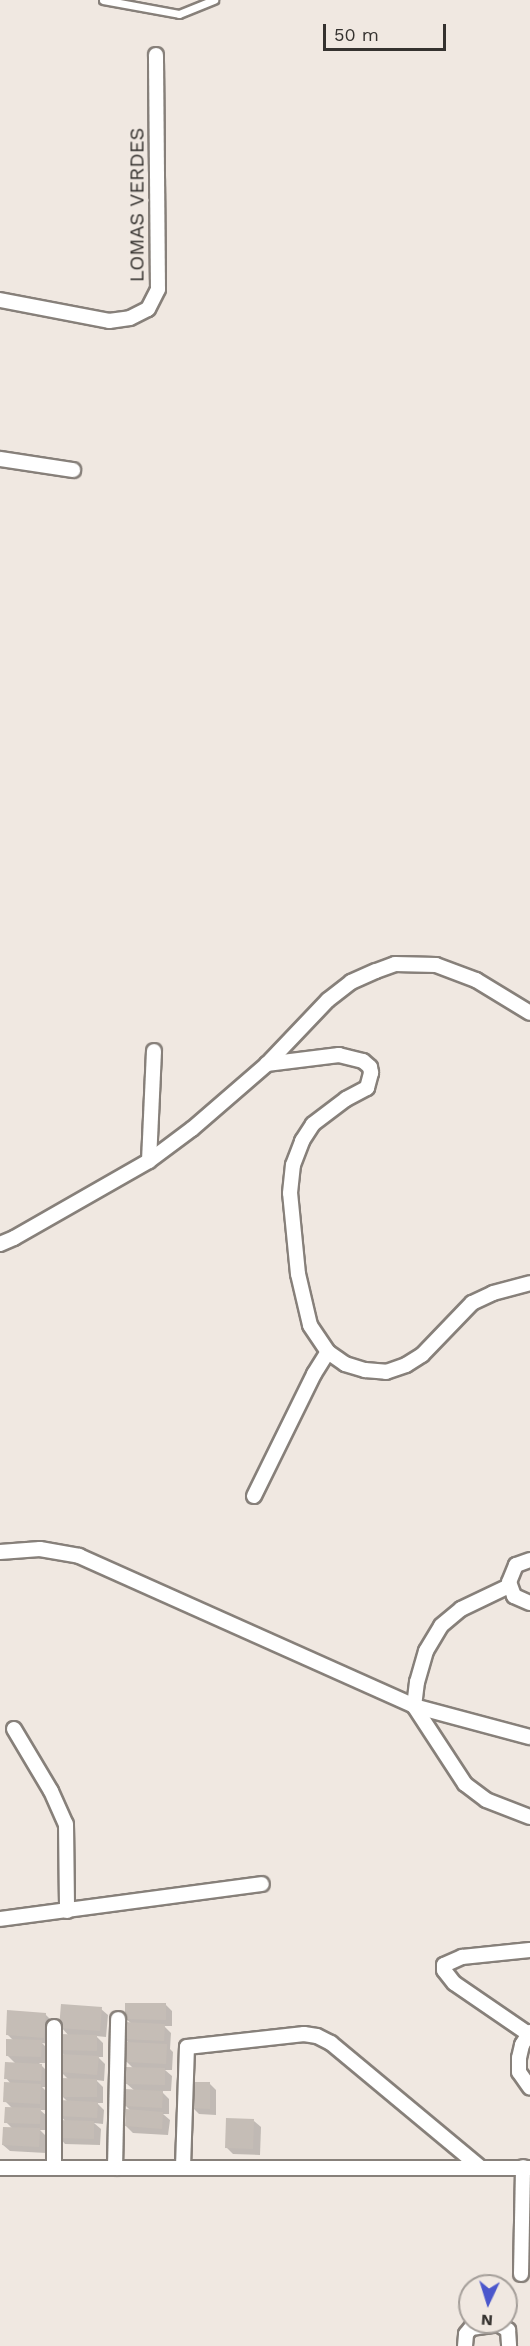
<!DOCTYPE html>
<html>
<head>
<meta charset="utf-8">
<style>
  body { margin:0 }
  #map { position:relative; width:530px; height:2346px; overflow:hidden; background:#f0e8e1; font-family:"Work Sans",sans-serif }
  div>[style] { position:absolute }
  .shadow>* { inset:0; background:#0003 }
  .building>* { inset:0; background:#c5bdb6 }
  .roads { filter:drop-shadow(2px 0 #87807a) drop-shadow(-2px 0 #87807a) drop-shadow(0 2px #87807a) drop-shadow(0 -2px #87807a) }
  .lane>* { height:7px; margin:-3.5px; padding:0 3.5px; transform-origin:3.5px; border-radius:3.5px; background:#fff }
  .street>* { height:14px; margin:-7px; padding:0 7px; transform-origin:7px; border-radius:7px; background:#fff }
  span { translate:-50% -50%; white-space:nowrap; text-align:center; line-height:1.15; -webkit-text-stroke:6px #f0e8e1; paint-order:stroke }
  .street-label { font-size:20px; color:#35322f }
  .north { position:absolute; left:458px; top:2274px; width:60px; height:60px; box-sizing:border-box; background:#f0e8e1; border:2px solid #a59f9a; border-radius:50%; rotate:184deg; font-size:16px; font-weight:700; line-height:24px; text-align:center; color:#35322f }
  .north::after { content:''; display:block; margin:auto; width:21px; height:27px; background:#4b57cc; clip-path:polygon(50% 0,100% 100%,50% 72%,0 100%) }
  .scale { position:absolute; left:323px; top:24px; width:123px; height:27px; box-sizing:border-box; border:3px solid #35322f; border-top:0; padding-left:8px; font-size:18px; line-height:21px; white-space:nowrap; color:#35322f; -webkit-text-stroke:4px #f0e8e1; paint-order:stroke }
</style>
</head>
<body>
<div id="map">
  <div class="shadow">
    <div style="clip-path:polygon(165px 2004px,172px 2011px,172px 2026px,164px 2026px,171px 2033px,170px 2049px,173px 2052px,172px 2070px,165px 2070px,172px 2076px,171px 2091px,161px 2091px,169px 2099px,169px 2114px,163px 2114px,170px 2120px,168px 2135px,133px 2133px,126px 2126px,131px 2111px,126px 2106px,135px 2091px,127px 2084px,134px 2069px,127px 2062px,128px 2042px,124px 2039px,132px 2024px,126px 2019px)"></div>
    <div style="clip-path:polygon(101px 2009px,108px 2015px,106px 2037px,96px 2036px,103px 2043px,103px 2057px,98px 2057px,105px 2064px,104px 2081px,96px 2080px,103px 2087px,103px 2103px,97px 2103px,104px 2110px,103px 2124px,94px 2123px,101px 2129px,100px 2145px,65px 2144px,59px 2137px,66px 2122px,60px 2115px,68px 2102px,62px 2096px,69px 2080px,61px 2072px,65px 2056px,59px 2049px,69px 2036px,61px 2027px)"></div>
    <div style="clip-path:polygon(45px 2014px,52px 2021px,50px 2044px,42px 2043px,48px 2049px,47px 2063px,39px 2063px,48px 2072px,47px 2087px,42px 2087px,47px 2092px,46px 2110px,40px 2110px,47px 2116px,46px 2130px,40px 2130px,46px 2136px,46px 2153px,10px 2151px,3px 2145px,13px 2129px,6px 2122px,12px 2108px,5px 2101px,11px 2084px,6px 2078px,16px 2064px,7px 2055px,14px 2041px,7px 2034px)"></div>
    <div style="clip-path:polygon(210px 2084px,216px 2090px,216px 2115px,199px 2114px,192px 2107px)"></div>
    <div style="clip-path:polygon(254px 2121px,261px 2127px,260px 2155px,233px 2154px,226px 2147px)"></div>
  </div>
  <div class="building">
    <div style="clip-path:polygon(125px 2003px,166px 2003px,166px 2020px,125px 2019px)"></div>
    <div style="clip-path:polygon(61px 2004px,102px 2007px,100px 2031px,59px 2028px)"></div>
    <div style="clip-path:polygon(7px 2010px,46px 2013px,44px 2038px,6px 2035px)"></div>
    <div style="clip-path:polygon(124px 2022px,165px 2024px,164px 2041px,123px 2039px)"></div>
    <div style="clip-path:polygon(58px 2034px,97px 2035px,97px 2051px,58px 2050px)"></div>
    <div style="clip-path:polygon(6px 2039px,42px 2040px,41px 2057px,6px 2056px)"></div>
    <div style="clip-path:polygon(127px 2042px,167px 2044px,166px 2064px,126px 2062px)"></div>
    <div style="clip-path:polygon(60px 2054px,99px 2056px,97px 2075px,59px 2072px)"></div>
    <div style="clip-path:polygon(5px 2062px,42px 2064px,41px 2081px,4px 2079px)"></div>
    <div style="clip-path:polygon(126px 2067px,165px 2068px,165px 2085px,125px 2084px)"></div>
    <div style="clip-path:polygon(60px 2078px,97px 2079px,97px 2097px,60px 2097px)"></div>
    <div style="clip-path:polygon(4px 2082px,41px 2084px,40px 2104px,3px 2102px)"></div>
    <div style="clip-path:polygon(191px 2082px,210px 2082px,210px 2109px,191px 2108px)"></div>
    <div style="clip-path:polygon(125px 2089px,163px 2091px,162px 2108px,124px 2106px)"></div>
    <div style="clip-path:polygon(59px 2100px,98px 2102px,97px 2118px,58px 2116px)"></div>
    <div style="clip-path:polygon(5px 2107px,41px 2108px,40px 2124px,4px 2123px)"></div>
    <div style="clip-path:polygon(126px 2109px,163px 2112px,162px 2129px,125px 2126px)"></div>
    <div style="clip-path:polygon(226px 2118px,254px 2119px,253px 2149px,225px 2148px)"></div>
    <div style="clip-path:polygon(58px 2120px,94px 2121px,94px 2139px,57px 2138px)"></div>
    <div style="clip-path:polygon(3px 2127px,40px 2128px,39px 2147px,2px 2145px)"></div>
  </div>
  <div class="roads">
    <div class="lane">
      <div style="left:103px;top:0;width:77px;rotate:10.4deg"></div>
      <div style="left:179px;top:14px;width:38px;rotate:-22deg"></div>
    </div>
    <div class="street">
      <div style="left:0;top:300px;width:111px;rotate:10.9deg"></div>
      <div style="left:109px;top:321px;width:21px;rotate:-8deg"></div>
      <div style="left:130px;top:318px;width:20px;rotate:-27deg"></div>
      <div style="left:148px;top:309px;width:22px;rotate:-63deg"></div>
      <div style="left:158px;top:289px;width:234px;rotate:-90.5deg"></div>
      <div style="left:0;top:459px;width:74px;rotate:8.6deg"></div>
      <div style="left:149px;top:1161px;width:110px;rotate:-87.4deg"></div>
      <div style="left:0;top:1244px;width:15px;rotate:-23deg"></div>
      <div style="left:14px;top:1238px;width:155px;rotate:-29.7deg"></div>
      <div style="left:149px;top:1161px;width:54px;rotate:-36.7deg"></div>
      <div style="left:192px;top:1129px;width:99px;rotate:-40.9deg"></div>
      <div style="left:267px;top:1064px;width:88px;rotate:-46.4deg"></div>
      <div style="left:328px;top:1000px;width:29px;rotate:-38deg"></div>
      <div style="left:351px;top:982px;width:27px;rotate:-24deg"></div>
      <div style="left:376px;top:971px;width:20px;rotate:-20deg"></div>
      <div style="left:395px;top:964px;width:41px;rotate:1.4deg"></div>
      <div style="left:436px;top:965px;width:43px;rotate:20.6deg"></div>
      <div style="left:476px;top:980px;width:63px;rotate:31.4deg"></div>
      <div style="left:328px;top:1352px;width:21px;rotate:35deg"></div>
      <div style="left:345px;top:1364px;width:21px;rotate:17deg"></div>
      <div style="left:365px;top:1370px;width:21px;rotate:5deg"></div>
      <div style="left:386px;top:1372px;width:21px;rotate:-19deg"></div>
      <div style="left:406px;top:1365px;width:19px;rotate:-32deg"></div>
      <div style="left:422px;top:1355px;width:72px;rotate:-46.1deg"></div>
      <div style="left:472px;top:1303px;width:23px;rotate:-25deg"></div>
      <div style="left:493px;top:1293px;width:38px;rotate:-15deg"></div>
      <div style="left:254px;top:1496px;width:136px;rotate:-63.8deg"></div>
      <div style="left:314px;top:1374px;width:26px;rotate:-58deg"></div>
      <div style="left:328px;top:1352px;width:32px;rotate:-124deg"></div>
      <div style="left:310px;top:1325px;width:52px;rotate:-103.2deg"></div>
      <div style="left:298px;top:1274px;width:81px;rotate:-95.6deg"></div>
      <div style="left:290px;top:1193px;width:28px;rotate:-84deg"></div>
      <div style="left:293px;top:1165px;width:26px;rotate:-69deg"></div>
      <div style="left:302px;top:1141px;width:20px;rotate:-57deg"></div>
      <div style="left:313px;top:1124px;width:41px;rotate:-37.1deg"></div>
      <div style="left:346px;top:1099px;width:24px;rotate:-28deg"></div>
      <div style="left:367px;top:1088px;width:16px;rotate:-75deg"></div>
      <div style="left:371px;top:1073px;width:6px;rotate:-99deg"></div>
      <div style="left:370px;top:1067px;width:9px;rotate:-139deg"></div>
      <div style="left:363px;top:1061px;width:25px;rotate:-166deg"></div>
      <div style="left:339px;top:1055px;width:73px;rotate:172.9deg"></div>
      <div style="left:0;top:1552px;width:40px;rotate:-4.3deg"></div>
      <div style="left:40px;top:1549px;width:40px;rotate:10deg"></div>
      <div style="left:79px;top:1556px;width:367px;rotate:24.1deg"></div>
      <div style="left:414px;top:1706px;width:120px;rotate:15deg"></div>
      <div style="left:530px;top:1560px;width:15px;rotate:160deg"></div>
      <div style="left:516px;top:1565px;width:18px;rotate:112deg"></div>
      <div style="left:509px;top:1582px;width:15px;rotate:70deg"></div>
      <div style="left:514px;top:1596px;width:17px;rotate:24deg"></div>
      <div style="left:509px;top:1586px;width:53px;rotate:154.4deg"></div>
      <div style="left:461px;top:1609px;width:26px;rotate:140deg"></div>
      <div style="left:441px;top:1626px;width:29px;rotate:121deg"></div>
      <div style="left:426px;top:1651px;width:32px;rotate:106deg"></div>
      <div style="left:417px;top:1682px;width:24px;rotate:97deg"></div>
      <div style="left:414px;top:1706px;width:93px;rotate:56.8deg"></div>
      <div style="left:465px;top:1784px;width:26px;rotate:37deg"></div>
      <div style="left:486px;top:1800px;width:47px;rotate:21.1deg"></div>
      <div style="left:14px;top:1729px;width:72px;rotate:59.2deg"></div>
      <div style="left:51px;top:1791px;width:36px;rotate:66deg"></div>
      <div style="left:66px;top:1824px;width:87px;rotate:89.3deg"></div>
      <div style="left:0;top:1919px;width:264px;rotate:-7.6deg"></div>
      <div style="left:530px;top:2032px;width:15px;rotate:122deg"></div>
      <div style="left:522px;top:2045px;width:13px;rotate:103deg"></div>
      <div style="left:519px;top:2058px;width:14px;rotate:90deg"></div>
      <div style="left:519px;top:2072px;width:19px;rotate:55deg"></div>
      <div style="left:527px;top:2033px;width:88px;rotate:-145.6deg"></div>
      <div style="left:454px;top:1983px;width:16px;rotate:-128deg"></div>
      <div style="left:444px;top:1970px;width:5px;rotate:-90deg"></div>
      <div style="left:444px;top:1965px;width:20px;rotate:-24deg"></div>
      <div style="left:462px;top:1957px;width:68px;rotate:-5.9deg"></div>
      <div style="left:54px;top:2167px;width:140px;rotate:-90deg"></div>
      <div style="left:183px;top:2167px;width:120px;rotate:-88.1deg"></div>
      <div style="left:187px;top:2047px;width:118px;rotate:-6.3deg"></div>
      <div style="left:304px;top:2034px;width:13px;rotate:9deg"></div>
      <div style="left:317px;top:2036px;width:16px;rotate:27deg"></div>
      <div style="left:331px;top:2043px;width:194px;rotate:39.8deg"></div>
      <div style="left:0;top:2168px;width:530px"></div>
      <div style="left:115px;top:2168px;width:149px;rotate:-88.8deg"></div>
      <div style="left:521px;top:2274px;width:107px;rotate:-88.9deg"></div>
      <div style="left:465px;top:2346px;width:12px;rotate:-85deg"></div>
      <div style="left:466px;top:2334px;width:8px;rotate:-50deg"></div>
      <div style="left:471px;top:2328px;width:27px;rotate:-8deg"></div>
      <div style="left:498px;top:2324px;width:12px;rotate:31deg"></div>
      <div style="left:508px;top:2330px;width:16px;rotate:86deg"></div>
    </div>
  </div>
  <div class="street-label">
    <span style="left:137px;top:205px;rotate:-90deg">LOMAS VERDES</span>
  </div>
  <div class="north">N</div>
  <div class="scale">50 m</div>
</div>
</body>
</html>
